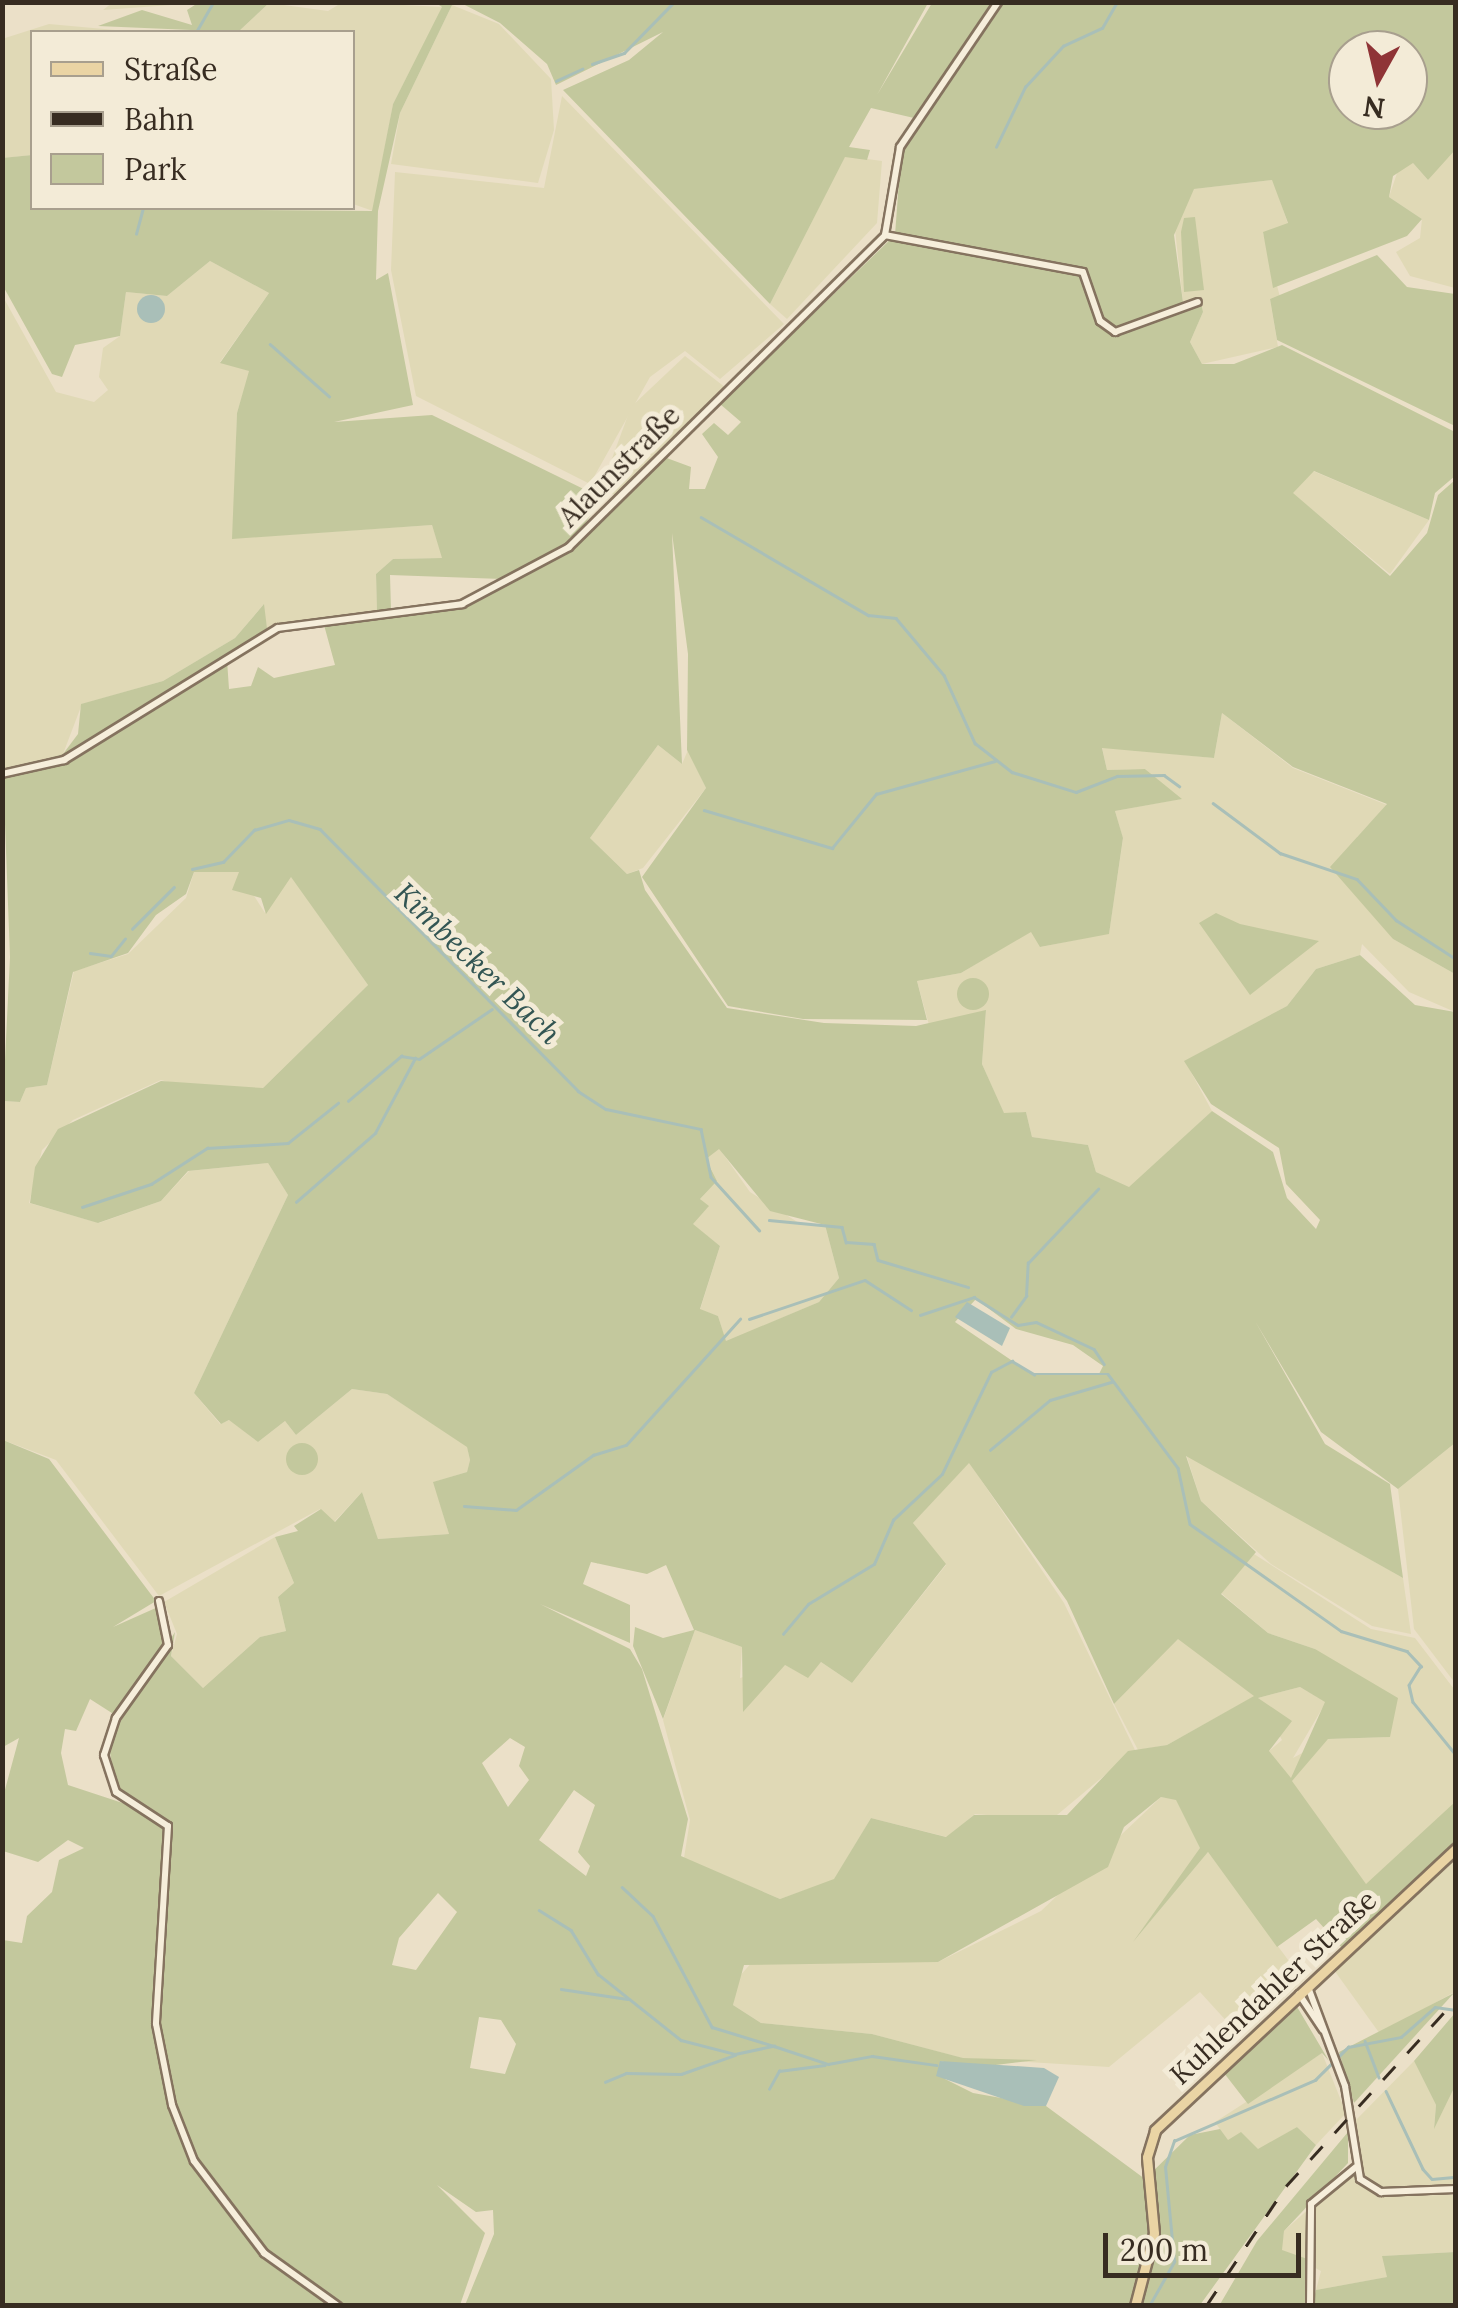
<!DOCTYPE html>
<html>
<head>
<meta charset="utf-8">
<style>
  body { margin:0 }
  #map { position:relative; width:1458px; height:2308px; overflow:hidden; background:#ebe0c8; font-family:Lora,serif }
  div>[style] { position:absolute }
  .farmland>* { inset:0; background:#e0d9b6 }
  .green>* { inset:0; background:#c3c89d }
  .round { border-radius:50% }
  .water>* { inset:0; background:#a9bfb8 }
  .stream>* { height:2.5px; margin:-1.25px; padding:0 1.25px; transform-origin:1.25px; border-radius:1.25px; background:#a9bfb8 }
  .roads { filter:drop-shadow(2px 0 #85735f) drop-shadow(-2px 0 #85735f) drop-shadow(0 2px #85735f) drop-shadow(0 -2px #85735f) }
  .minor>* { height:6px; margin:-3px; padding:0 3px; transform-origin:3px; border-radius:3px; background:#f6eedb }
  .major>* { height:9px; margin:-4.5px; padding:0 4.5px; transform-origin:4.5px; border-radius:4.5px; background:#ead4a4 }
  .rail>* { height:2.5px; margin-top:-1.25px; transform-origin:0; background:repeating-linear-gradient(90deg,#372c21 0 18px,transparent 0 36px) }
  span { translate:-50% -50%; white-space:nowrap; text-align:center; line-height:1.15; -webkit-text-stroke:10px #f3ebd7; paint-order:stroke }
  .street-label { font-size:28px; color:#372c21 }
  .water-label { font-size:30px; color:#325553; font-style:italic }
  .frame { position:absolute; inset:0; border:5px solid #372c21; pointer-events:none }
  .legend { position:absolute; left:30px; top:30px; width:325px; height:180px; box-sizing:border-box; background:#f3ebd7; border:2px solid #a89f8e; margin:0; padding:12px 18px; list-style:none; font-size:30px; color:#372c21 }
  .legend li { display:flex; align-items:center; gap:20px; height:50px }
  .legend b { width:50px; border:2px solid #a89f8e }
  .north { position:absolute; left:1328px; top:30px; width:100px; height:100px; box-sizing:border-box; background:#f3ebd7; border:2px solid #a89f8e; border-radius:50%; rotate:188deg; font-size:28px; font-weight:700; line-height:40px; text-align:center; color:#372c21 }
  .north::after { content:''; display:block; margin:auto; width:35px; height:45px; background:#8f3436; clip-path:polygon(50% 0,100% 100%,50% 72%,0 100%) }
  .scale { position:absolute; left:1103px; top:2233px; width:198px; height:45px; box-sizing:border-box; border:5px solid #372c21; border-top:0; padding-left:12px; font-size:30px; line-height:35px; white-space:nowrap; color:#372c21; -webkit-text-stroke:8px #f3ebd7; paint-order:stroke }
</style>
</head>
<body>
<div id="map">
  <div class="farmland">
    <div style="clip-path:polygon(343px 2px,443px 7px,393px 104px,373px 211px,353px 204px,352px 32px,238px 32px,269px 3px,328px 11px)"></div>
    <div style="clip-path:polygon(112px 3px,198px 3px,103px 10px)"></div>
    <div style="clip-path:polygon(452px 5px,499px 24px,551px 79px,554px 130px,538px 183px,391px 164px,400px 113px)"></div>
    <div style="clip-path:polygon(49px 24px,137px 32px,32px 32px,32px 155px,3px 158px,2px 39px)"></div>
    <div style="clip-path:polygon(562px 96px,784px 324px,720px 379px,685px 351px,650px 377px,590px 484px,416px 396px,391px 270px,395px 172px,544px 188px)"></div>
    <div style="clip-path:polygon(1450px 147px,1455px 150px,1455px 288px,1410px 276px,1396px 252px,1420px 238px,1422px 219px,1389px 197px,1399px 167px,1413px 163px,1428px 180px)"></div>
    <div style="clip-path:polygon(845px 156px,882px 161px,877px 223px,787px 319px,770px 304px)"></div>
    <div style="clip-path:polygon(1273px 180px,1288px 224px,1263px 233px,1280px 297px,1270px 299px,1278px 347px,1202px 364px,1190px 342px,1203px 312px,1184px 311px,1174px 221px,1193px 189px)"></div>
    <div style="clip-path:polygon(210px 261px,269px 293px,220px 362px,250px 371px,237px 413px,233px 538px,432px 525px,443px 558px,393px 559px,376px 574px,377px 612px,267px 628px,263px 605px,235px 638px,163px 681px,82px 704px,63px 754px,3px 771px,2px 295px,56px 392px,94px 402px,108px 390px,99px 377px,103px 348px,120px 336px,126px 292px,167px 296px)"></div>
    <div style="clip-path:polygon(685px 356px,726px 388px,616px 495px,600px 491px,631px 407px)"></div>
    <div style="clip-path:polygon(1313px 471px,1429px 520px,1390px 574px,1292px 493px)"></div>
    <div style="clip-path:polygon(1222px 713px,1293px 768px,1387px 805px,1357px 837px,1393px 939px,1455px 974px,1455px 1012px,1409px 992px,1362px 944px,1360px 955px,1316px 969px,1287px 1006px,1185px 1061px,1212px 1111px,1129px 1188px,1096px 1172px,1088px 1145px,1032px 1137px,1026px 1112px,1004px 1114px,982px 1064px,986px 1011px,929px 1025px,917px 981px,961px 973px,1031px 931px,1041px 947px,1109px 933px,1123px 839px,1115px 811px,1180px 799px,1145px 769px,1107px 770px,1102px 747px,1214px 758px)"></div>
    <div style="clip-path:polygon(658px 745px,682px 764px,688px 750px,706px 788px,643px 868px,627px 874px,590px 838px)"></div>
    <div style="clip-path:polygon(194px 872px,239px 872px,265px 913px,291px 876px,368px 985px,263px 1088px,199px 1091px,161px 1080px,73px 1120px,42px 1150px,29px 1203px,99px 1223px,161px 1201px,189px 1171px,268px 1163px,288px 1195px,194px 1393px,220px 1424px,230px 1420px,258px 1442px,285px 1421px,296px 1435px,352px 1389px,387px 1394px,467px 1446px,470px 1460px,467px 1472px,434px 1482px,449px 1534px,378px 1539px,362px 1492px,334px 1522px,320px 1509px,159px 1596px,56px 1460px,3px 1440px,2px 1101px,20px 1102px,26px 1088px,47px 1085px,74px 971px,128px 954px,186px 898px)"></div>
    <div style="clip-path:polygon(719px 1148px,750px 1192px,799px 1223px,825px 1225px,839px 1278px,819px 1302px,726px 1342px,718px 1316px,700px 1310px,720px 1246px,692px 1224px,708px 1207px,700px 1199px,717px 1181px,706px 1158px)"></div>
    <div style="clip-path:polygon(1455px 1443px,1455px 1683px,1414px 1629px,1398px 1489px)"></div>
    <div style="clip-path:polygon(1186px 1454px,1403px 1578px,1411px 1634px,1372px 1626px,1271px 1564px,1201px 1501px)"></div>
    <div style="clip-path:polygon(969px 1462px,1064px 1603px,1135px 1750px,1051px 1820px,975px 1814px,947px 1837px,871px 1818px,834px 1880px,780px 1899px,684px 1858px,690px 1820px,663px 1720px,695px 1630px,742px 1647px,740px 1678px,785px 1665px,808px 1677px,821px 1662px,852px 1683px,946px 1565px,913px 1523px)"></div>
    <div style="clip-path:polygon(275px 1537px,294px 1583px,278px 1597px,286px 1631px,260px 1637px,203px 1688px,171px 1656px,177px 1634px,164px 1602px)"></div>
    <div style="clip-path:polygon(1254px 1554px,1371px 1629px,1415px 1638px,1454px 1689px,1455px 1803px,1366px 1885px,1272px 1760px,1269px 1751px,1282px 1740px,1258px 1698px,1300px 1687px,1326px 1702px,1293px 1758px,1328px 1739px,1390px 1737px,1315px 1649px,1268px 1633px,1221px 1593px)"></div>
    <div style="clip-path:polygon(1178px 1638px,1255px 1696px,1167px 1745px,1138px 1750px,1114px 1704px)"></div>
    <div style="clip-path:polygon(1161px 1797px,1176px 1799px,1201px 1848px,1137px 1937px,1208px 1852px,1303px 1980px,1241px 2037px,1200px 1992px,1109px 2067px,962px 2058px,872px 2034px,761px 2023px,733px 2005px,738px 1978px,754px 1960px,938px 1962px,1041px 1911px)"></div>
    <div style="clip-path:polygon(1455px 1856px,1456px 1991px,1380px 2034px,1334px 1970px)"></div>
    <div style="clip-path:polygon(1322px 2053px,1346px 2113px,1316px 2145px,1297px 2127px,1258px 2150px,1228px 2141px,1215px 2122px)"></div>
    <div style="clip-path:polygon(1414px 2061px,1436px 2105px,1434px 2128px,1455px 2086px,1455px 2184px,1379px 2188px,1363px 2176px,1356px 2120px)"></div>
    <div style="clip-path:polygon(1350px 2172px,1378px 2196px,1455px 2195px,1455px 2252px,1383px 2256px,1388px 2277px,1316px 2290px,1321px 2271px,1281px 2250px,1284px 2231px)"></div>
  </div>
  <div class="green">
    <div style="clip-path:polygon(198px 3px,269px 3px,238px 32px,98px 26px,142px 10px,192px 25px,187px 10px)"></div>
    <div style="clip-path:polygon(436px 3px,453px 3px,400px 113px,378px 211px,376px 280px,388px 273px,413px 405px,334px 422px,432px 415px,602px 498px,576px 537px,502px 579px,390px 575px,391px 610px,377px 612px,376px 574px,393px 559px,442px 558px,432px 525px,232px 539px,237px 413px,249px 371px,220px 363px,269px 293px,210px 261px,167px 296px,126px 292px,120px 336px,75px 345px,62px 377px,52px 374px,3px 286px,2px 158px,32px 155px,32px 208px,372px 211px,393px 104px,442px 7px)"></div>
    <div style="clip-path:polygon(461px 3px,928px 3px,877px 95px,932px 3px,992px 3px,914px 118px,871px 108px,849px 147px,870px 150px,867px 160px,845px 157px,770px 304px,563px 90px,629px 60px,663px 32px,556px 85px,547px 64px,500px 23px)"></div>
    <div style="clip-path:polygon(evenodd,1003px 3px,1455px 3px,1455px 150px,1428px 180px,1413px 163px,1393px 176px,1389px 197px,1422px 219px,1407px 236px,1273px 288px,1263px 232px,1288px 223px,1272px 180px,1194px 189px,1174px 235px,1184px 310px,1201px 304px,1203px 312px,1190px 342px,1202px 364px,1234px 364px,1282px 345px,1455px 432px,1455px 476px,1435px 493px,1429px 520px,1314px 471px,1293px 493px,1390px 576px,1427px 533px,1438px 495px,1455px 480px,1455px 974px,1393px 939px,1330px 867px,1387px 804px,1293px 767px,1222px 713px,1214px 758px,1102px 748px,1107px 770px,1145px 769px,1182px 799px,1115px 811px,1123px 838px,1109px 934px,1040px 947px,1031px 932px,961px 973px,917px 981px,927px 1020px,803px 1019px,728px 1006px,642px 877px,706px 788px,687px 750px,688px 654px,672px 533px,682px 764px,658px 745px,590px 838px,627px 874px,639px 870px,645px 890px,727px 1008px,824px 1023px,916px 1026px,986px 1010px,982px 1064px,1004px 1113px,1026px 1112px,1032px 1137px,1088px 1145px,1096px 1172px,1129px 1187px,1212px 1111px,1273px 1152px,1287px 1198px,1316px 1229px,1320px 1220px,1286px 1184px,1279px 1148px,1211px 1104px,1184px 1061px,1287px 1006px,1316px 969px,1360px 955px,1415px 1005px,1455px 1012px,1455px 1443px,1398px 1489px,1321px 1432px,1255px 1321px,1325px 1444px,1390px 1484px,1403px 1578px,1186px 1456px,1201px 1501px,1256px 1552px,1221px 1594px,1268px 1633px,1315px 1649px,1398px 1698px,1390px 1737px,1328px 1739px,1292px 1781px,1366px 1884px,1455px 1802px,1455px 1842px,1342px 1948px,1316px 1919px,1277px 1947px,1208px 1852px,1133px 1942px,1200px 1848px,1176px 1800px,1161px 1797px,1124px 1827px,1108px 1867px,938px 1962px,744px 1965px,733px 2005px,761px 2023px,872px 2034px,963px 2058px,1037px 2060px,971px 2068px,940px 2061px,945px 2079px,973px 2093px,1046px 2106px,1145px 2179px,1190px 2135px,1220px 2129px,1228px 2140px,1241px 2132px,1258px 2149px,1297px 2127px,1316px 2145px,1200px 2305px,465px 2305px,494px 2234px,493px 2210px,476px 2212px,437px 2185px,485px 2233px,460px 2305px,340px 2305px,305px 2276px,334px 2305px,3px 2305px,3px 1940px,22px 1943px,27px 1916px,52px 1892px,59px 1860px,84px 1848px,68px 1840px,38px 1862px,3px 1851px,3px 1797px,19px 1738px,3px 1747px,3px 1440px,49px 1459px,156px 1601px,113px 1627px,158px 1607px,166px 1644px,115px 1715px,90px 1699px,76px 1731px,65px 1729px,61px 1753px,68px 1785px,156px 1814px,117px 1791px,108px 1742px,175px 1632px,171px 1656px,203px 1688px,260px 1637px,286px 1631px,278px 1597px,294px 1583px,275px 1537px,298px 1531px,294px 1526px,321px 1509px,335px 1522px,362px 1492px,378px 1539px,449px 1534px,433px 1482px,467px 1472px,470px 1460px,467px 1447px,387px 1394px,352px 1389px,296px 1435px,285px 1421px,258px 1442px,229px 1420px,221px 1424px,194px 1393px,288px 1195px,268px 1163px,188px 1171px,161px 1201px,98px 1223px,30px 1203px,35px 1167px,58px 1129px,161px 1081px,263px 1088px,368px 985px,291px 877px,266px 914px,261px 898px,232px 890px,239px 872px,194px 872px,186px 894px,156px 915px,128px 953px,73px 972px,47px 1085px,26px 1088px,20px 1102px,3px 1101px,10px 957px,3px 771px,63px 754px,78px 734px,81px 704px,163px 681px,235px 638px,264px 604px,267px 628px,227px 660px,229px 689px,251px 686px,258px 667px,274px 678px,335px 665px,324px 625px,463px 607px,493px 592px,571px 548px,664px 457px,691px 467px,689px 489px,705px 489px,718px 457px,702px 434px,714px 423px,728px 435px,741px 422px,720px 404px,895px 235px,901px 154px,1003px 3px,1348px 50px,1408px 50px,1408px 110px,1348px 110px,1348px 50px,1003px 3px,719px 1149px,770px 1211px,825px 1225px,839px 1278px,819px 1302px,726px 1341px,718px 1316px,700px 1309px,720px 1246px,693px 1224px,709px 1206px,700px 1199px,717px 1181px,706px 1159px,719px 1149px,1003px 3px,976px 1299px,1016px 1329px,1073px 1345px,1103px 1366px,1099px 1374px,1033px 1375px,955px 1322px,976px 1299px,1003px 3px,969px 1463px,1067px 1601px,1114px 1704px,1178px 1639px,1254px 1696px,1167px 1745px,1128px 1751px,1067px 1815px,974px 1815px,946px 1837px,871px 1818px,834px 1879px,780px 1899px,681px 1856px,688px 1819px,642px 1669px,630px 1649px,540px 1604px,630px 1643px,630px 1605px,583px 1584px,591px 1562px,647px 1574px,666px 1565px,694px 1630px,663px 1638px,635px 1627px,633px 1646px,663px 1719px,695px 1630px,742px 1647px,743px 1712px,785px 1665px,808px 1678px,821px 1662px,852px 1683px,946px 1564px,913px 1523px,969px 1463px,1003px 3px,1300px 1687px,1325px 1702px,1291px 1778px,1269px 1751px,1292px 1721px,1258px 1698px,1300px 1687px,1003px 3px,510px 1738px,525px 1747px,519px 1766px,529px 1780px,508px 1807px,482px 1763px,510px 1738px,1003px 3px,574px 1790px,595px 1805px,578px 1852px,590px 1866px,586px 1876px,539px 1840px,574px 1790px,1003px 3px,438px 1893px,457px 1912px,416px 1970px,392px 1965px,399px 1938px,438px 1893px,1003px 3px,479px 2017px,501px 2020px,516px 2044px,505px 2074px,470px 2068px,479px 2017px)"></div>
    <div style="clip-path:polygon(1195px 217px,1204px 290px,1184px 292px,1181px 232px,1184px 218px)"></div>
    <div style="clip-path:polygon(1377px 255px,1407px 287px,1455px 294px,1455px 426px,1277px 340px,1270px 299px)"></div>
    <div style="clip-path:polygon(1216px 913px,1240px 924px,1319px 941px,1250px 995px,1199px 923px)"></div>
    <div class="round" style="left:957px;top:978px;width:32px;height:32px"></div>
    <div class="round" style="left:286px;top:1443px;width:32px;height:32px"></div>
    <div style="clip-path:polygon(1454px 1993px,1354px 2103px,1339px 2052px)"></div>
    <div style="clip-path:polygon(1296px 2005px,1329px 2061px,1322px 2053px,1248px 2104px,1224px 2073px)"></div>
    <div style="clip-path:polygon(1455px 2013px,1455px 2086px,1434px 2129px,1436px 2105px,1414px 2061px)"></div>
    <div style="clip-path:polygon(1348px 2132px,1348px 2163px,1284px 2231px,1282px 2250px,1313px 2261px,1307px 2305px,1219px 2306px,1257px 2241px)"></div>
    <div style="clip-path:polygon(1455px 2252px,1454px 2305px,1312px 2306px,1316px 2290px,1387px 2277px,1382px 2256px)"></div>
  </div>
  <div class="water">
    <div class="round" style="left:137px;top:295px;width:28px;height:28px"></div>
    <div style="clip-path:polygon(967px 1302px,1010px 1328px,1002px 1346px,955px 1317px)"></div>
    <div style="clip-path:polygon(940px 2061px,1044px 2068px,1059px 2077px,1046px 2106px,1024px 2106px,936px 2076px)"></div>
  </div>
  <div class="stream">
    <div style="left:196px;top:32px;width:34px;rotate:-60deg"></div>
    <div style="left:592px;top:64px;width:34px;rotate:-19deg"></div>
    <div style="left:624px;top:53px;width:71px;rotate:-45.6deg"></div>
    <div style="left:556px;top:81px;width:29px;rotate:-25deg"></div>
    <div style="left:996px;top:147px;width:67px;rotate:-64.2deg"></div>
    <div style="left:1025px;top:87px;width:56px;rotate:-47.2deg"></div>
    <div style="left:1063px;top:46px;width:43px;rotate:-24.8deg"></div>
    <div style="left:1102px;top:28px;width:30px;rotate:-60deg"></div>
    <div style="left:136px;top:234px;width:27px;rotate:-75deg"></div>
    <div style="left:270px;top:344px;width:79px;rotate:41.4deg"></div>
    <div style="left:701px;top:517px;width:194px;rotate:30.4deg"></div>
    <div style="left:868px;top:615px;width:28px;rotate:6deg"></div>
    <div style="left:896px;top:618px;width:75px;rotate:49.9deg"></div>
    <div style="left:944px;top:675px;width:75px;rotate:65.5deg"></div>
    <div style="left:975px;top:743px;width:47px;rotate:38.1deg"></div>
    <div style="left:1012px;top:772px;width:67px;rotate:17.4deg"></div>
    <div style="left:1076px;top:792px;width:44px;rotate:-21.3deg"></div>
    <div style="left:1117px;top:776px;width:47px;rotate:-1.2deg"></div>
    <div style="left:1164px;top:775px;width:19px;rotate:36deg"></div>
    <div style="left:1213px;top:803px;width:84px;rotate:36.7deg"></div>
    <div style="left:1280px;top:853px;width:81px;rotate:18.7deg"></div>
    <div style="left:1357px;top:879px;width:57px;rotate:46.4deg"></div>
    <div style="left:1396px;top:920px;width:72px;rotate:33deg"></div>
    <div style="left:704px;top:810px;width:134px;rotate:16.5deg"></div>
    <div style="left:832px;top:848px;width:70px;rotate:-50.8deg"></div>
    <div style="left:876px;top:794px;width:123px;rotate:-15.5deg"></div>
    <div style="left:192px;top:869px;width:32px;rotate:-13deg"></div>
    <div style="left:223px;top:862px;width:45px;rotate:-45.9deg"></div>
    <div style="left:254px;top:830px;width:36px;rotate:-16deg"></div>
    <div style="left:289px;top:820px;width:32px;rotate:16deg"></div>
    <div style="left:320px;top:829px;width:368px;rotate:45.4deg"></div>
    <div style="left:578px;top:1091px;width:33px;rotate:33deg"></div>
    <div style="left:606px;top:1109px;width:97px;rotate:11.9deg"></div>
    <div style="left:701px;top:1129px;width:49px;rotate:78.2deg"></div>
    <div style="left:711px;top:1177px;width:72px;rotate:47.8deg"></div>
    <div style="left:132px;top:929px;width:59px;rotate:-45deg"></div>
    <div style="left:90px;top:953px;width:21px;rotate:8deg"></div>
    <div style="left:111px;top:956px;width:22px;rotate:-51deg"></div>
    <div style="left:348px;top:1101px;width:70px;rotate:-40.3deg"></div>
    <div style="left:401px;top:1056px;width:18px;rotate:9deg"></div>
    <div style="left:419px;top:1059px;width:88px;rotate:-34.4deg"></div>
    <div style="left:296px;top:1202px;width:105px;rotate:-41.1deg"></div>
    <div style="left:375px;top:1133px;width:85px;rotate:-61.9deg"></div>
    <div style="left:82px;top:1207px;width:73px;rotate:-18.4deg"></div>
    <div style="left:151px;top:1184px;width:67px;rotate:-32.7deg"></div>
    <div style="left:207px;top:1148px;width:81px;rotate:-3.5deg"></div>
    <div style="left:288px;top:1143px;width:64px;rotate:-38.7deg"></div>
    <div style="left:769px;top:1220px;width:73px;rotate:5.5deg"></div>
    <div style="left:842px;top:1227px;width:16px;rotate:75deg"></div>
    <div style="left:846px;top:1242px;width:28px;rotate:4deg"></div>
    <div style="left:874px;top:1244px;width:16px;rotate:76deg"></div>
    <div style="left:878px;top:1260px;width:94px;rotate:16.7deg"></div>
    <div style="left:920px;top:1315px;width:57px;rotate:-18.4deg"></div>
    <div style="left:974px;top:1297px;width:52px;rotate:32.5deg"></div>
    <div style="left:1018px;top:1325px;width:18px;rotate:-9deg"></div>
    <div style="left:1036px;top:1322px;width:64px;rotate:25deg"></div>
    <div style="left:1094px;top:1349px;width:18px;rotate:56deg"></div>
    <div style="left:1011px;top:1317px;width:26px;rotate:-54deg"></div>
    <div style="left:1026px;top:1296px;width:33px;rotate:-87deg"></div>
    <div style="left:1028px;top:1263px;width:102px;rotate:-46.6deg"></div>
    <div style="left:749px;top:1319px;width:122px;rotate:-18.6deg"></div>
    <div style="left:865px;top:1280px;width:55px;rotate:33.1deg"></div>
    <div style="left:990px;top:1450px;width:78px;rotate:-39.8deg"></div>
    <div style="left:1050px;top:1400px;width:64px;rotate:-16.4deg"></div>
    <div style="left:464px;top:1506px;width:52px;rotate:4.4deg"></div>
    <div style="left:516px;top:1510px;width:95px;rotate:-35.5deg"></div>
    <div style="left:593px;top:1455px;width:34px;rotate:-17deg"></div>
    <div style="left:626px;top:1445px;width:170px;rotate:-47.9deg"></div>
    <div style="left:783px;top:1634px;width:39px;rotate:-50deg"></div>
    <div style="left:808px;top:1604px;width:77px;rotate:-31.2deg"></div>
    <div style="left:874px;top:1564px;width:48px;rotate:-66.6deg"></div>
    <div style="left:893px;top:1520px;width:67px;rotate:-43.2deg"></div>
    <div style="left:942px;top:1474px;width:113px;rotate:-64.3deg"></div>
    <div style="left:991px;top:1372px;width:24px;rotate:-28deg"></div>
    <div style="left:1012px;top:1361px;width:26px;rotate:31deg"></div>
    <div style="left:1034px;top:1374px;width:74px"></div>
    <div style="left:1108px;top:1374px;width:117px;rotate:53.3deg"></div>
    <div style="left:1178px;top:1468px;width:57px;rotate:77.9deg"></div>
    <div style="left:1190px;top:1524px;width:185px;rotate:35.3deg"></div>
    <div style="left:1341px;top:1631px;width:69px;rotate:16.9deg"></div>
    <div style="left:1407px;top:1651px;width:21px;rotate:47deg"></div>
    <div style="left:1421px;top:1666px;width:22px;rotate:122deg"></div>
    <div style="left:1409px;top:1685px;width:17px;rotate:77deg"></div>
    <div style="left:1413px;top:1702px;width:68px;rotate:50.9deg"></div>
    <div style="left:622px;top:1887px;width:42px;rotate:43.1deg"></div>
    <div style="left:653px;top:1916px;width:126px;rotate:62deg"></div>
    <div style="left:712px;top:2027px;width:65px;rotate:17deg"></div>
    <div style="left:539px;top:1910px;width:38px;rotate:32deg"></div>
    <div style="left:571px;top:1930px;width:52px;rotate:58.5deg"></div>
    <div style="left:598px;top:1974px;width:106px;rotate:38.5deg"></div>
    <div style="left:681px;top:2040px;width:56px;rotate:14.5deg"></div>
    <div style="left:735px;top:2054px;width:40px;rotate:-12deg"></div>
    <div style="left:774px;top:2046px;width:57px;rotate:18.4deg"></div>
    <div style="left:828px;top:2064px;width:45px;rotate:-10.3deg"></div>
    <div style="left:872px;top:2056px;width:65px;rotate:8deg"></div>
    <div style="left:561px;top:1989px;width:67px;rotate:8.6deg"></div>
    <div style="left:1365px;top:2041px;width:39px;rotate:69deg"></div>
    <div style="left:605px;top:2082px;width:23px;rotate:-23deg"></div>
    <div style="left:626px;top:2073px;width:55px;rotate:1deg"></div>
    <div style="left:681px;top:2074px;width:57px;rotate:-19.4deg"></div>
    <div style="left:769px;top:2089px;width:21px;rotate:-61deg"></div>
    <div style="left:779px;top:2071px;width:46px;rotate:-7.4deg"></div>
    <div style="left:1386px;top:2091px;width:86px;rotate:64.6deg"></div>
    <div style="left:1423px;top:2169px;width:13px;rotate:48deg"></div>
    <div style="left:1432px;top:2179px;width:24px;rotate:-5deg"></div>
    <div style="left:1149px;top:2306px;width:51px;rotate:-60.4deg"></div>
    <div style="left:1174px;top:2262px;width:95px;rotate:-95.4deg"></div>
    <div style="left:1165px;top:2167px;width:28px;rotate:-71deg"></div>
    <div style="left:1174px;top:2141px;width:154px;rotate:-23.4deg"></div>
    <div style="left:1315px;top:2080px;width:47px;rotate:-45deg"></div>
    <div style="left:1348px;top:2047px;width:54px;rotate:-10.7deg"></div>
    <div style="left:1401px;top:2037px;width:45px;rotate:-41.4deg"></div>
    <div style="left:1435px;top:2007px;width:21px;rotate:8deg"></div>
  </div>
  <div class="roads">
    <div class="minor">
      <div style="left:885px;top:235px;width:201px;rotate:10.6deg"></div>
      <div style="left:1083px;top:272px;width:52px;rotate:70.9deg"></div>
      <div style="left:1100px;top:321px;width:19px;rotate:36deg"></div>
      <div style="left:1115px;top:332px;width:88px;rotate:-19.9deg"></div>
      <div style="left:2px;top:774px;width:64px;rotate:-12.7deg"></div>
      <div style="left:64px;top:760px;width:251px;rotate:-31.7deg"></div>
      <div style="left:278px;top:628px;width:186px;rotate:-7.4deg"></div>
      <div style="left:462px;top:604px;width:121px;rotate:-28deg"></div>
      <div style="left:569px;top:547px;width:444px;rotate:-44.6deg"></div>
      <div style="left:885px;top:235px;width:89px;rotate:-80.3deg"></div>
      <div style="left:900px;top:147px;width:175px;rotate:-55.9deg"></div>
      <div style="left:159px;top:1601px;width:45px;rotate:78.4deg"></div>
      <div style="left:168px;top:1645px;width:90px;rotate:125.5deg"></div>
      <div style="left:116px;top:1718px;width:39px;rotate:108deg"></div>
      <div style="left:104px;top:1755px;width:39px;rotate:72deg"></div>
      <div style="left:116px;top:1792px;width:62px;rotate:33.2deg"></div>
      <div style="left:168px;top:1826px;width:198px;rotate:93.5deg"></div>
      <div style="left:156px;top:2024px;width:83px;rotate:78.8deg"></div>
      <div style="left:172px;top:2105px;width:60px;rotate:68.6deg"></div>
      <div style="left:194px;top:2161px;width:116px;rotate:52.7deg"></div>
      <div style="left:264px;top:2253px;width:91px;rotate:35.6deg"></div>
      <div style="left:1308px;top:1987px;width:106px;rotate:69.5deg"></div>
      <div style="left:1345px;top:2086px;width:94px;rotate:80.8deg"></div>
      <div style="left:1360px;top:2179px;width:25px;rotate:32deg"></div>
      <div style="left:1381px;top:2192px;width:75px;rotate:-2.3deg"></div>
      <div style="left:1299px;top:1994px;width:43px;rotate:56.3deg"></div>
      <div style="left:1310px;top:2306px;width:102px;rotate:-89.4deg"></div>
      <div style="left:1311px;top:2204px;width:58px;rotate:-39.4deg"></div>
    </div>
    <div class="major">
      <div style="left:1135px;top:2306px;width:75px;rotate:-75.4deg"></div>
      <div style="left:1154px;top:2233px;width:76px;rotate:-95.3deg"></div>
      <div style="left:1147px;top:2157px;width:28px;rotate:-73deg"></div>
      <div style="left:1155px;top:2130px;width:412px;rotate:-43.1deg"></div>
    </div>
  </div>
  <div class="rail">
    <div style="left:1206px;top:2306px;width:144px;rotate:-56.3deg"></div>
    <div style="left:1286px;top:2186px;width:253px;rotate:-47.7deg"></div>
  </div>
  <div class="street-label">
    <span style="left:619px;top:466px;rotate:-45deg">Alaunstraße</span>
    <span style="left:1273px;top:1987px;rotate:-43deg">Kuhlendahler Straße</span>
  </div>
  <div class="water-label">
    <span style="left:478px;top:963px;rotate:44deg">Kimbecker Bach</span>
  </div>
  <div class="frame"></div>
  <ul class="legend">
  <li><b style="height:12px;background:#ead4a4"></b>Straße</li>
  <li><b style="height:12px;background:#372c21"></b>Bahn</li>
  <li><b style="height:28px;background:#c3c89d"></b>Park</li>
  </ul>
  <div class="north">N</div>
  <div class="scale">200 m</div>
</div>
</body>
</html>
